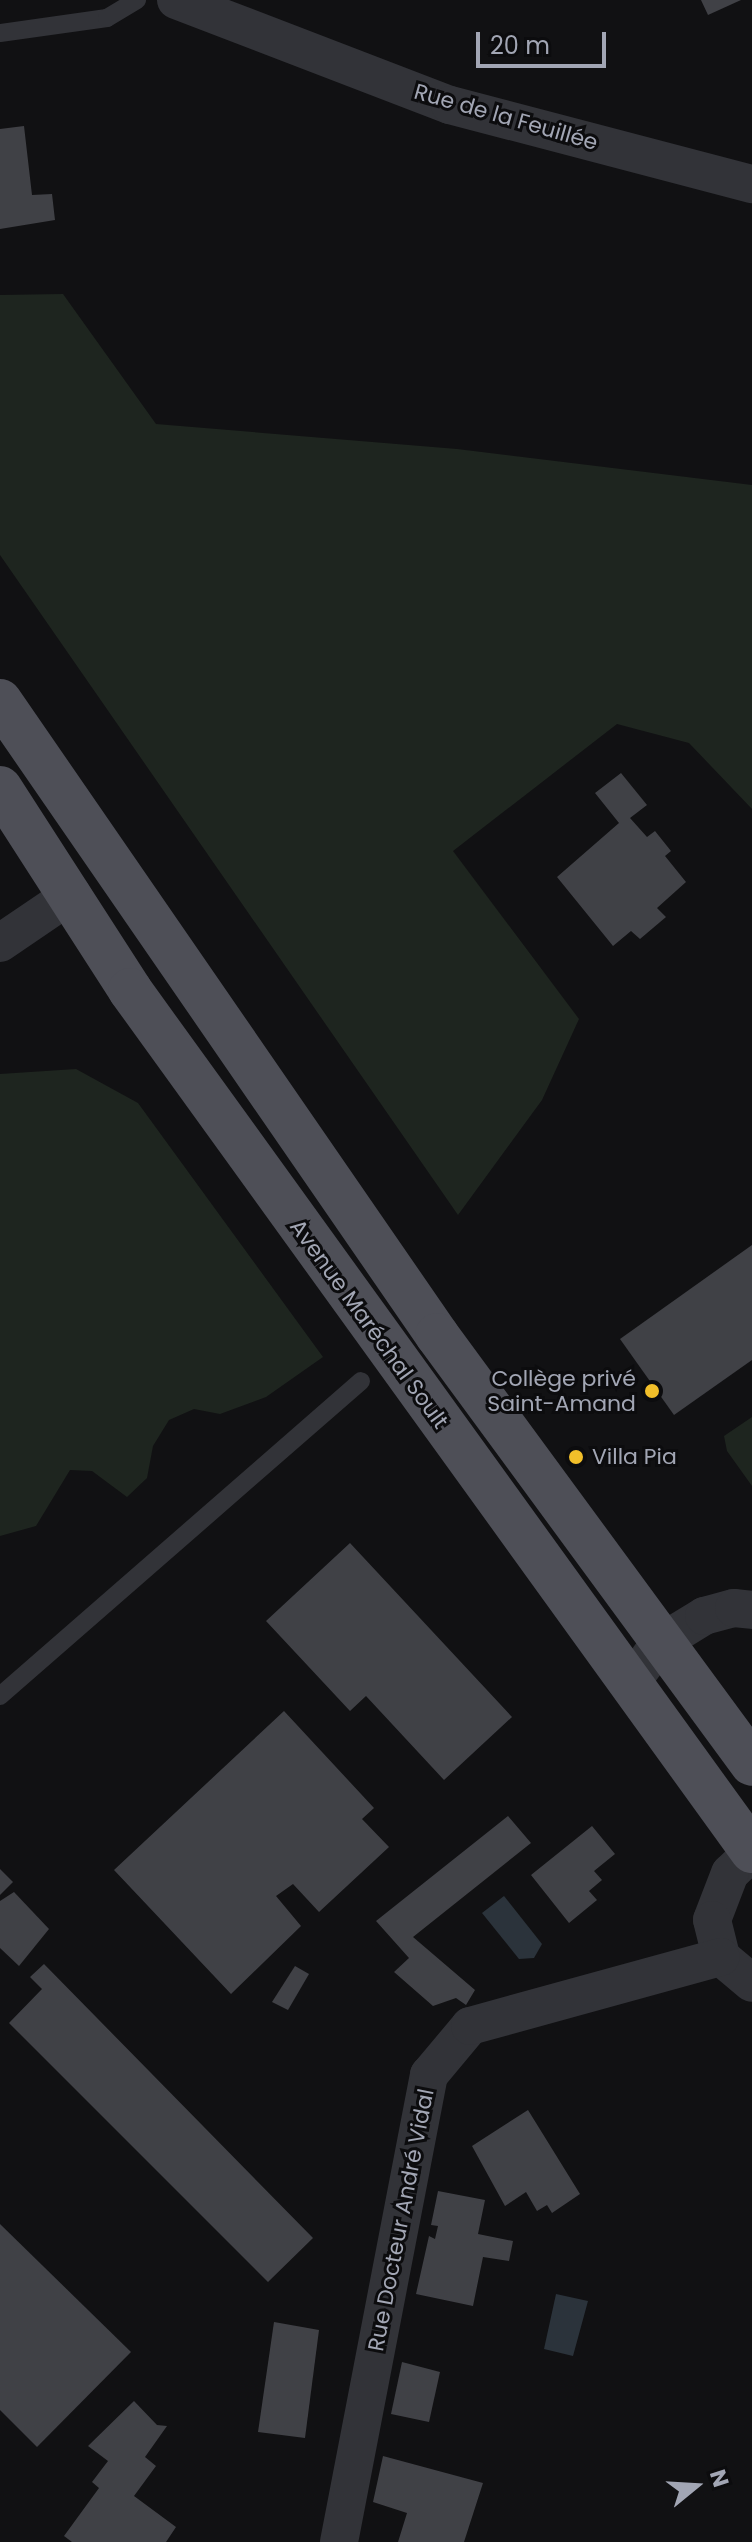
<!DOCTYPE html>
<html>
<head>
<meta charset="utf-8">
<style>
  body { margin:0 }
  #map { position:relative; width:752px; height:2542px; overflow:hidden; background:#111113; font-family:Poppins,sans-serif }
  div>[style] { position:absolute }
  .green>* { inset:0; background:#1e251f }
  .water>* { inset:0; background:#2b333b }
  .building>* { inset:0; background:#404146 }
  .service>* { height:18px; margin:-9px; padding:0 9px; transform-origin:9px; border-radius:9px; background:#323338 }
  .minor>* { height:38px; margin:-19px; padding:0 19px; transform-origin:19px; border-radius:19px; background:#323338 }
  .primary>* { height:44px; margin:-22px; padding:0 22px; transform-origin:22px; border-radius:22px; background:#4e4f57 }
  .dots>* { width:22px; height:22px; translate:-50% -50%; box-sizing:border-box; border:4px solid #0c0c0e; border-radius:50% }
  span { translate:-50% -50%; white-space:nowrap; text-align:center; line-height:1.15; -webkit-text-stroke:6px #0c0c0e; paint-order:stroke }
  .street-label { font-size:22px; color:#a2a6b4 }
  .poi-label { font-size:22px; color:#a2a6b4 }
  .right { translate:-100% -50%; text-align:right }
  .left { translate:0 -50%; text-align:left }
  .north { position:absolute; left:656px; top:2446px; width:80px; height:80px; -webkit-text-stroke:6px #0c0c0e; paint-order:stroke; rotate:72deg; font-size:22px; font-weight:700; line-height:32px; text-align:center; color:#a2a6b4 }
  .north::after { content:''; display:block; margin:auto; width:28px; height:36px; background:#a2a6b4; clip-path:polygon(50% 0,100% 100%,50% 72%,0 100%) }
  .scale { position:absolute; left:476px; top:32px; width:130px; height:36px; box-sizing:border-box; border:4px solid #a2a6b4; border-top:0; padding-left:10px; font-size:24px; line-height:28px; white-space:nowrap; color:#a2a6b4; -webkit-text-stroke:6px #0c0c0e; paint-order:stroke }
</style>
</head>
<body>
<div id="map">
  <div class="green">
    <div style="clip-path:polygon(63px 294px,156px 424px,457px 449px,752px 485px,752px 809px,689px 743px,617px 724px,453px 851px,579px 1019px,542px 1100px,458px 1215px,0 555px,0 295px)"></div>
    <div style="clip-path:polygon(76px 1069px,138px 1103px,323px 1357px,266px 1397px,220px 1414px,194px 1409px,169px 1420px,153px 1446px,147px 1478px,127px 1497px,92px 1471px,70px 1470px,36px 1526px,0 1536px,0 1074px)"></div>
    <div style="clip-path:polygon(752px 1417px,752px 1486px,727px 1451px,724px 1436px)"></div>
  </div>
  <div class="water">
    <div style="clip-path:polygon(504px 1896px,542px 1944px,534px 1958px,519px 1959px,482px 1913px)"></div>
    <div style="clip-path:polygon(556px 2294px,588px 2301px,573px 2356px,544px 2349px)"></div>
  </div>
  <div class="building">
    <div style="clip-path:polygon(701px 0,741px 0,708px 15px)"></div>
    <div style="clip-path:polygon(24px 126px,32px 195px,52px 194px,55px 220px,0 229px,0 129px)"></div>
    <div style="clip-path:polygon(621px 773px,647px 805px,630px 818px,647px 837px,655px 831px,671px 851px,665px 856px,686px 882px,657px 908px,666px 917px,640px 939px,631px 931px,613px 946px,557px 877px,619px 823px,595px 793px)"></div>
    <div style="clip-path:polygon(752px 1245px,752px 1360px,674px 1415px,620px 1339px)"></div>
    <div style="clip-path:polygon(350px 1543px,512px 1717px,444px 1780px,366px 1696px,350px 1711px,266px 1621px)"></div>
    <div style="clip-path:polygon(284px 1711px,374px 1808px,362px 1819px,389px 1847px,319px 1912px,293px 1884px,276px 1896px,301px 1926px,231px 1994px,114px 1870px)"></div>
    <div style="clip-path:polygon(508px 1816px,531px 1843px,413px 1937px,475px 1990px,466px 2005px,456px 1998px,433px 2006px,394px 1972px,409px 1958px,376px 1921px)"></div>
    <div style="clip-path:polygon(592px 1826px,615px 1854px,594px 1871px,602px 1880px,589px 1891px,597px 1900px,569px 1923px,531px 1875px)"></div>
    <div style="clip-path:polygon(0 1869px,13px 1882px,0 1895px)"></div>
    <div style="clip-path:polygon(14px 1892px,49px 1929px,19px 1966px,0 1948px,0 1901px)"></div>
    <div style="clip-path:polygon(44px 1964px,313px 2238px,268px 2282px,9px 2023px,42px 1989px,30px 1977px)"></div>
    <div style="clip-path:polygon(295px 1966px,309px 1974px,288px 2010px,272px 2002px)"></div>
    <div style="clip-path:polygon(528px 2110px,580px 2194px,552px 2213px,547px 2205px,537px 2211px,526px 2192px,505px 2206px,472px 2146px)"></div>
    <div style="clip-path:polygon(438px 2191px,485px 2200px,478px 2234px,513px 2241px,509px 2261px,483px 2257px,473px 2306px,416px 2294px,429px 2236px,435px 2239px,438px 2226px,431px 2225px)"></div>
    <div style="clip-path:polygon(0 2224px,131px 2352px,37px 2447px,0 2410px)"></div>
    <div style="clip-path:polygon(274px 2322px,319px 2330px,305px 2438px,258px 2432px)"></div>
    <div style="clip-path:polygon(402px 2362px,440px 2372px,429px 2422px,391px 2414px)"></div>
    <div style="clip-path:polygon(134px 2401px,157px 2425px,167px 2426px,145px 2457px,156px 2466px,134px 2496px,176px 2527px,166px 2542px,72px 2542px,64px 2536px,99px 2488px,92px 2482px,108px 2461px,88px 2446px)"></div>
    <div style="clip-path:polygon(383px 2456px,483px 2483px,464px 2542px,398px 2542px,407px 2513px,373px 2502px)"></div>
  </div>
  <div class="service">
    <div style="left:0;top:33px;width:108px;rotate:-8deg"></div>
    <div style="left:107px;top:18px;width:35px;rotate:-31deg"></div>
    <div style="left:0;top:1696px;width:479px;rotate:-41.1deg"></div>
  </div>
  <div class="minor">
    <div style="left:176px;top:0;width:293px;rotate:21deg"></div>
    <div style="left:450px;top:105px;width:312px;rotate:14.7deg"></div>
    <div style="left:0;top:943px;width:87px;rotate:-34.2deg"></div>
    <div style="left:630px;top:1684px;width:51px;rotate:-53.8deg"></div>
    <div style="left:660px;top:1643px;width:52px;rotate:-31.5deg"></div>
    <div style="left:704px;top:1616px;width:31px;rotate:-15deg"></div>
    <div style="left:734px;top:1608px;width:18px;rotate:6deg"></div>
    <div style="left:752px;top:1852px;width:30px;rotate:136deg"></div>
    <div style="left:730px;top:1873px;width:50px;rotate:111deg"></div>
    <div style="left:712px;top:1920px;width:38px;rotate:76deg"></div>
    <div style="left:721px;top:1957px;width:40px;rotate:40deg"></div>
    <div style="left:339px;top:2542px;width:476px;rotate:-79.1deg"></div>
    <div style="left:429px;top:2075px;width:64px;rotate:-50.1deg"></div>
    <div style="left:470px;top:2026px;width:260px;rotate:-15.4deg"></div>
  </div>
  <div class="primary">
    <div style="left:0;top:701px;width:770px;rotate:55.42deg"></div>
    <div style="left:437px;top:1335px;width:532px;rotate:53.71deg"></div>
    <div style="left:0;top:788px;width:240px;rotate:57.2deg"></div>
    <div style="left:130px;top:990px;width:1062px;rotate:54.16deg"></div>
  </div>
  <div class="dots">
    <div style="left:652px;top:1391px;background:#f2bf2a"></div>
    <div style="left:576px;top:1457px;background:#f2bf2a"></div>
  </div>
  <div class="street-label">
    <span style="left:506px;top:117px;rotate:16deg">Rue de la Feuillée</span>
    <span style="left:369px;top:1324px;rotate:54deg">Avenue Maréchal Soult</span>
    <span style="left:401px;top:2220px;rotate:-79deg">Rue Docteur André Vidal</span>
  </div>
  <div class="poi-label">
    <span class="right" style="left:636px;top:1391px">Collège privé<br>Saint-Amand</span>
    <span class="left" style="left:592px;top:1457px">Villa Pia</span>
  </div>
  <div class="north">N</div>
  <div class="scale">20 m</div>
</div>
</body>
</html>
